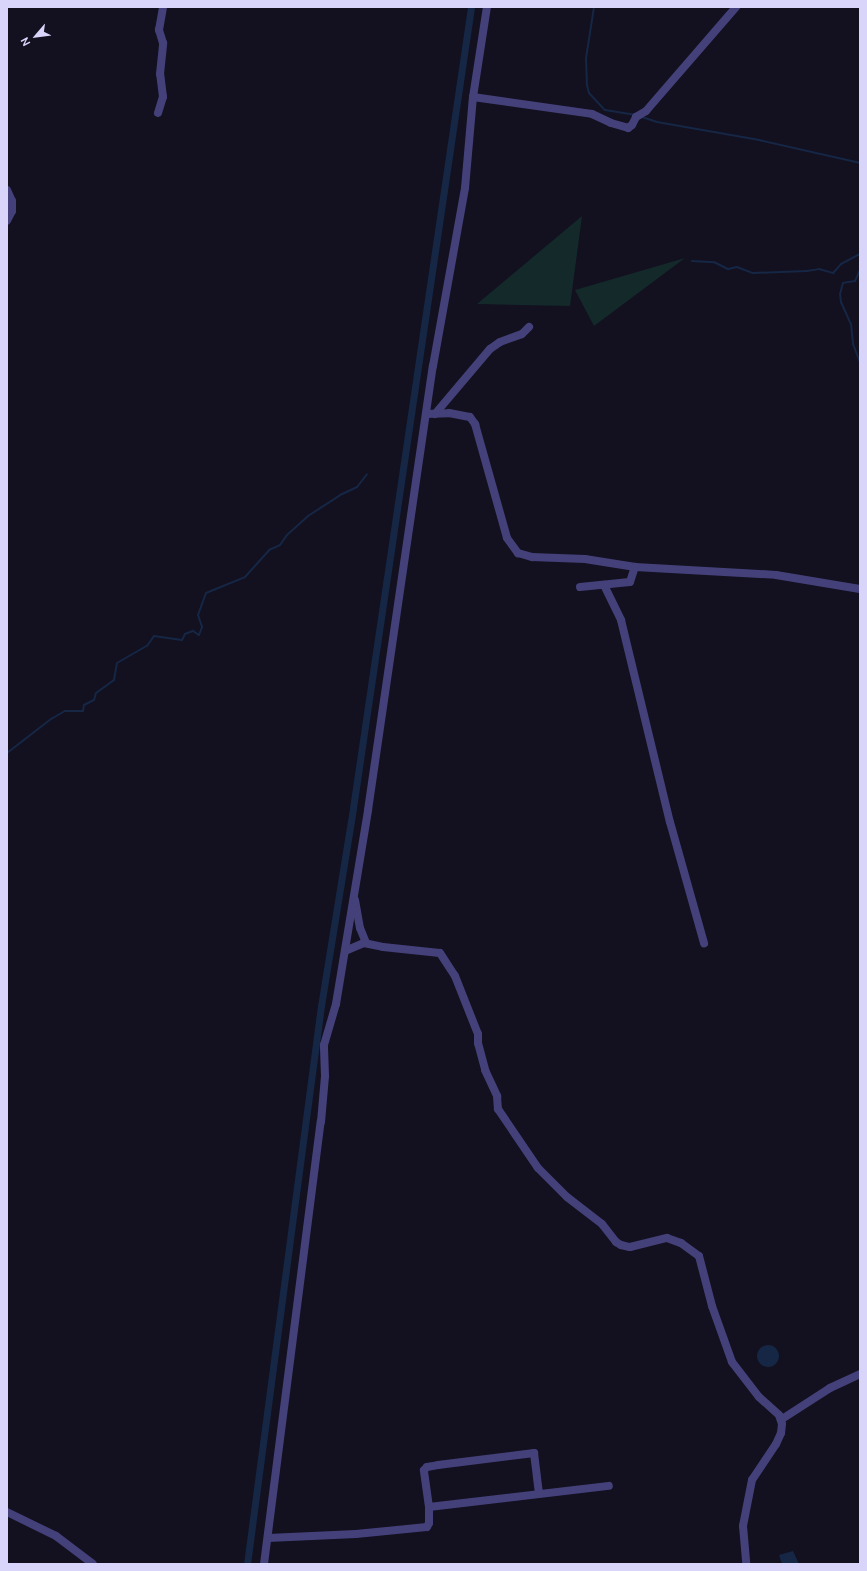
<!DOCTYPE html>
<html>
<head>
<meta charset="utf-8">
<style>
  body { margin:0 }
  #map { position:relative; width:867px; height:1571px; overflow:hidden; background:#131020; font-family:Ubuntu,sans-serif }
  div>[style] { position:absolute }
  .green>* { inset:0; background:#142929 }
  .water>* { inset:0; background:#152745 }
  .round { border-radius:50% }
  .stream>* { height:2px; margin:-1px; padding:0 1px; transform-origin:1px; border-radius:1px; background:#152745 }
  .canal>* { height:7px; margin:-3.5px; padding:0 3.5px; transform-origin:3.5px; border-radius:3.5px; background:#152745 }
  .minor>* { height:8px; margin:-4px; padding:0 4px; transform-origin:4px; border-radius:4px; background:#44417a }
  span { translate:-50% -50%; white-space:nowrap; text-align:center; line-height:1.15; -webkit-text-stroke:3px #131020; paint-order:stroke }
  .frame { position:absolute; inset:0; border:8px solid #d9d4fa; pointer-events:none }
  .north { position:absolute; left:16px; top:16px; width:40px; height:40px; -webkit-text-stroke:3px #131020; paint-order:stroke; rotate:242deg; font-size:11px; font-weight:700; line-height:16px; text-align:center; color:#d9d4fa }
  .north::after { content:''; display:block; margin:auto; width:14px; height:18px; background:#d9d4fa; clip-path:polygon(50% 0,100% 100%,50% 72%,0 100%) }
</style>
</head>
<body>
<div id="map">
  <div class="green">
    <div style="clip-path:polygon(582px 216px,570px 306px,477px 304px)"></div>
    <div style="clip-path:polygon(685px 258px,594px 326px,575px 290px)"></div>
  </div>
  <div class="water">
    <div class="round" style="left:757px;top:1345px;width:22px;height:22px"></div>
    <div style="clip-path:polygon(793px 1551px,799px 1564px,782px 1564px,779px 1555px)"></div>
  </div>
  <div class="stream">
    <div style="left:594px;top:7px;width:52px;rotate:98.9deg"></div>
    <div style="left:586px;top:58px;width:27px;rotate:88deg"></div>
    <div style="left:587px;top:85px;width:8px;rotate:76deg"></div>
    <div style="left:589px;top:93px;width:23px;rotate:47deg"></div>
    <div style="left:605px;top:110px;width:30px;rotate:9deg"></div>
    <div style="left:642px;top:117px;width:16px;rotate:18deg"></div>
    <div style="left:657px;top:122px;width:104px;rotate:10deg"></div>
    <div style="left:759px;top:140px;width:104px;rotate:12.8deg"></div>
    <div style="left:692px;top:261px;width:22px;rotate:3deg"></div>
    <div style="left:714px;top:262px;width:16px;rotate:27deg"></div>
    <div style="left:728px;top:269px;width:9px;rotate:-13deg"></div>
    <div style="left:737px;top:267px;width:17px;rotate:21deg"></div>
    <div style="left:753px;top:273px;width:54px;rotate:-2.1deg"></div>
    <div style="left:807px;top:271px;width:12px;rotate:-9deg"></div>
    <div style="left:819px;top:269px;width:15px;rotate:16deg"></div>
    <div style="left:833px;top:273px;width:12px;rotate:-48deg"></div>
    <div style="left:841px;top:264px;width:21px;rotate:-28deg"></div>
    <div style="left:860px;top:270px;width:12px;rotate:114deg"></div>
    <div style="left:855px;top:281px;width:12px;rotate:171deg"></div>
    <div style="left:843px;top:283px;width:11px;rotate:105deg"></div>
    <div style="left:840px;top:294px;width:8px;rotate:83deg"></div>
    <div style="left:841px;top:302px;width:24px;rotate:66deg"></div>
    <div style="left:851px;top:324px;width:20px;rotate:84deg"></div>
    <div style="left:853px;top:344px;width:19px;rotate:69deg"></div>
    <div style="left:860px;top:369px;width:17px;rotate:90deg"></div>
    <div style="left:7px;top:753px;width:56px;rotate:-37.7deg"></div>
    <div style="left:51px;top:719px;width:16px;rotate:-30deg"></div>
    <div style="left:65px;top:711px;width:18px"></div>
    <div style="left:83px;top:711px;width:6px;rotate:-81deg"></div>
    <div style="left:84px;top:705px;width:11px;rotate:-27deg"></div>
    <div style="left:94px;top:700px;width:7px;rotate:-74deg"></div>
    <div style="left:96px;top:693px;width:22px;rotate:-36deg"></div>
    <div style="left:114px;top:680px;width:17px;rotate:-80deg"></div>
    <div style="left:117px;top:663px;width:34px;rotate:-30deg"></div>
    <div style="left:147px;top:646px;width:12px;rotate:-55deg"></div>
    <div style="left:154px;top:636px;width:28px;rotate:8deg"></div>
    <div style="left:182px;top:640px;width:7px;rotate:-63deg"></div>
    <div style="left:185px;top:634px;width:9px;rotate:-21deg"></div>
    <div style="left:193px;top:631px;width:7px;rotate:34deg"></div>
    <div style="left:199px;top:635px;width:9px;rotate:-69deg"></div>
    <div style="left:202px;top:627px;width:13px;rotate:-108deg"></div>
    <div style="left:198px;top:615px;width:23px;rotate:-70deg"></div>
    <div style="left:206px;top:593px;width:42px;rotate:-22.3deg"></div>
    <div style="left:245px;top:577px;width:36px;rotate:-48deg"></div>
    <div style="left:269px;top:550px;width:12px;rotate:-24deg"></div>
    <div style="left:280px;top:545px;width:12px;rotate:-55deg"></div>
    <div style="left:287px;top:535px;width:28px;rotate:-42deg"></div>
    <div style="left:308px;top:516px;width:38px;rotate:-33deg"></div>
    <div style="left:340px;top:495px;width:19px;rotate:-25deg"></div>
    <div style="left:357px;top:487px;width:16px;rotate:-52deg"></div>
  </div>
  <div class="canal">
    <div style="left:247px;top:1564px;width:563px;rotate:-82.45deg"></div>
    <div style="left:321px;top:1006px;width:201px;rotate:-80.8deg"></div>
    <div style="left:353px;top:808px;width:810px;rotate:-81.62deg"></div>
  </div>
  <div class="minor">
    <div style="left:473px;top:97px;width:120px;rotate:8.1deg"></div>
    <div style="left:592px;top:114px;width:21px;rotate:25deg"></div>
    <div style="left:611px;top:123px;width:18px;rotate:16deg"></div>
    <div style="left:628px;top:128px;width:5px;rotate:-37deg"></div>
    <div style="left:632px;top:125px;width:9px;rotate:-63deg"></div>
    <div style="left:636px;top:117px;width:12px;rotate:-31deg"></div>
    <div style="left:646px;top:111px;width:138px;rotate:-49.1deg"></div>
    <div style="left:158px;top:113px;width:17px;rotate:-73deg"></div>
    <div style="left:163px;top:97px;width:23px;rotate:-97deg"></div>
    <div style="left:160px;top:74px;width:31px;rotate:-84deg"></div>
    <div style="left:163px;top:43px;width:14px;rotate:-107deg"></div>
    <div style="left:159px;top:30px;width:23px;rotate:-80deg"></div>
    <div style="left:7px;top:190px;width:12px;rotate:66deg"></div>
    <div style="left:12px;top:201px;width:10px;rotate:90deg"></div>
    <div style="left:12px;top:211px;width:11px;rotate:117deg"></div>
    <div style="left:426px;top:414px;width:23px;rotate:-2deg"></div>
    <div style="left:449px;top:413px;width:21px;rotate:11deg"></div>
    <div style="left:470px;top:417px;width:9px;rotate:54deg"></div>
    <div style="left:475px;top:424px;width:118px;rotate:74.3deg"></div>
    <div style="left:507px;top:538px;width:19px;rotate:54deg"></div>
    <div style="left:518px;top:553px;width:15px;rotate:16deg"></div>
    <div style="left:532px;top:557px;width:53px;rotate:2.2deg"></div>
    <div style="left:585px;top:559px;width:51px;rotate:9.1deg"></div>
    <div style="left:635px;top:567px;width:141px;rotate:3.2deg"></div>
    <div style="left:776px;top:575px;width:85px;rotate:9.5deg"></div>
    <div style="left:435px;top:414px;width:85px;rotate:-49.8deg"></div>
    <div style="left:490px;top:349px;width:12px;rotate:-35deg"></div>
    <div style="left:500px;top:342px;width:23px;rotate:-20deg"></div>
    <div style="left:522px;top:334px;width:10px;rotate:-45deg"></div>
    <div style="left:604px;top:585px;width:39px;rotate:64deg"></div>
    <div style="left:621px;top:620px;width:208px;rotate:76.4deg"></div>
    <div style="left:670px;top:822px;width:126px;rotate:74.3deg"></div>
    <div style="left:580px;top:587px;width:50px;rotate:-5.7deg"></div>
    <div style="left:630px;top:582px;width:16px;rotate:-72deg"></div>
    <div style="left:355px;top:900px;width:28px;rotate:80deg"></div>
    <div style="left:360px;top:928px;width:16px;rotate:68deg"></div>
    <div style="left:345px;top:951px;width:21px;rotate:-23deg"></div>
    <div style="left:364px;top:943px;width:19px;rotate:12deg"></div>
    <div style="left:383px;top:947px;width:57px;rotate:6deg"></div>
    <div style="left:440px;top:953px;width:27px;rotate:57deg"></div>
    <div style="left:455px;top:976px;width:62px;rotate:68.4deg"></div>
    <div style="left:478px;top:1034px;width:9px;rotate:90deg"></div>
    <div style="left:478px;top:1043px;width:28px;rotate:75deg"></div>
    <div style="left:485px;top:1070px;width:29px;rotate:65deg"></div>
    <div style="left:497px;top:1096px;width:13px;rotate:86deg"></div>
    <div style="left:498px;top:1109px;width:71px;rotate:55.9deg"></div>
    <div style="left:538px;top:1168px;width:41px;rotate:45deg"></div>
    <div style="left:567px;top:1197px;width:44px;rotate:37.6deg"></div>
    <div style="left:602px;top:1224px;width:23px;rotate:52deg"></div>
    <div style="left:616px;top:1242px;width:6px;rotate:31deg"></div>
    <div style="left:621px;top:1245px;width:9px;rotate:13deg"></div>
    <div style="left:630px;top:1247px;width:38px;rotate:-14deg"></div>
    <div style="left:667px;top:1238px;width:15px;rotate:20deg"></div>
    <div style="left:681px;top:1243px;width:22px;rotate:36deg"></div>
    <div style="left:699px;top:1256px;width:52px;rotate:75.4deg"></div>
    <div style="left:712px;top:1306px;width:59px;rotate:70.3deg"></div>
    <div style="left:732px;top:1362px;width:44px;rotate:52.4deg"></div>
    <div style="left:759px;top:1397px;width:27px;rotate:42deg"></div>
    <div style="left:779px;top:1415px;width:9px;rotate:72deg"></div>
    <div style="left:782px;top:1424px;width:9px;rotate:96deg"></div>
    <div style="left:781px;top:1433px;width:12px;rotate:114deg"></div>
    <div style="left:776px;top:1444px;width:43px;rotate:123.7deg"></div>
    <div style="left:752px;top:1480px;width:47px;rotate:101.1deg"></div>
    <div style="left:743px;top:1526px;width:38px;rotate:85deg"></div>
    <div style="left:782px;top:1419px;width:57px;rotate:-32.9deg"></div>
    <div style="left:830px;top:1388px;width:33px;rotate:-25deg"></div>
    <div style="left:429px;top:1507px;width:181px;rotate:-6.7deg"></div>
    <div style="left:7px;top:1512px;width:55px;rotate:26.1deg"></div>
    <div style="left:56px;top:1536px;width:46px;rotate:37.1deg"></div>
    <div style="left:268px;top:1538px;width:88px;rotate:-2.6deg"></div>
    <div style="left:356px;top:1534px;width:71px;rotate:-5.6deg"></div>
    <div style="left:427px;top:1527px;width:4px;rotate:-63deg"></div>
    <div style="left:429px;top:1523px;width:16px;rotate:-90deg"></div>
    <div style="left:429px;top:1507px;width:37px;rotate:-98deg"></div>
    <div style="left:424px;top:1470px;width:4px;rotate:-45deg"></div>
    <div style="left:427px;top:1467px;width:11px;rotate:-10deg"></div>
    <div style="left:438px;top:1465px;width:97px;rotate:-7.1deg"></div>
    <div style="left:534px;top:1453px;width:41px;rotate:83deg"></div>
    <div style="left:264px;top:1564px;width:446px;rotate:-82.7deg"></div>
    <div style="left:321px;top:1122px;width:46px;rotate:-85deg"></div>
    <div style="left:325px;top:1076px;width:31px;rotate:-92deg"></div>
    <div style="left:324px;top:1045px;width:43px;rotate:-73.7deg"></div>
    <div style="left:336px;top:1004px;width:197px;rotate:-80.6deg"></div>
    <div style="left:368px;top:810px;width:449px;rotate:-81.7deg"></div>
    <div style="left:433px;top:366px;width:181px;rotate:-79.8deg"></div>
    <div style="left:465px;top:188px;width:91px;rotate:-85deg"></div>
    <div style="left:473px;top:97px;width:91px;rotate:-81.2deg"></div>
  </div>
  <div class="frame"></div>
  <div class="north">N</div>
</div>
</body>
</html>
